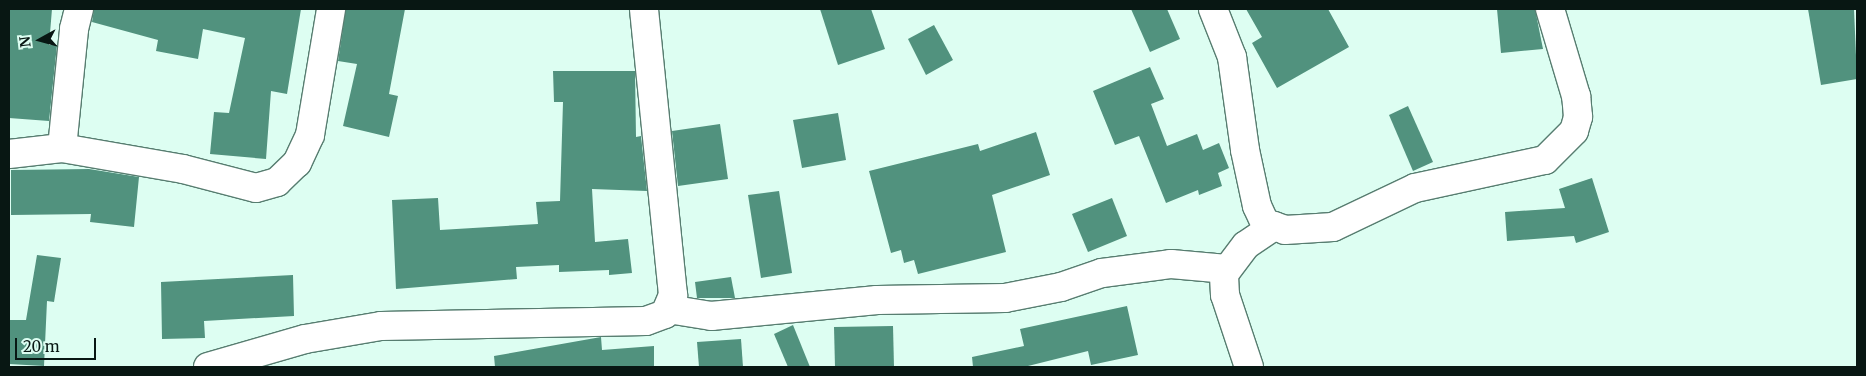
<!DOCTYPE html>
<html>
<head>
<meta charset="utf-8">
<style>
  body { margin:0 }
  #map { position:relative; width:1866px; height:376px; overflow:hidden; background:#ddfef2; font-family:Merriweather,serif }
  div>[style] { position:absolute }
  .building>* { inset:0; background:#51927e }
  .roads { filter:drop-shadow(1px 0 #577d70) drop-shadow(-1px 0 #577d70) drop-shadow(0 1px #577d70) drop-shadow(0 -1px #577d70) }
  .street>* { height:28px; margin:-14px; padding:0 14px; transform-origin:14px; border-radius:14px; background:#fff }
  span { translate:-50% -50%; white-space:nowrap; text-align:center; line-height:1.15; -webkit-text-stroke:4px #ddfef2; paint-order:stroke }
  .frame { position:absolute; inset:0; border:10px solid #081713; pointer-events:none }
  .north { position:absolute; left:15px; top:15px; width:50px; height:50px; -webkit-text-stroke:4px #ddfef2; paint-order:stroke; rotate:263deg; font-size:14px; font-weight:700; line-height:20px; text-align:center; color:#081713 }
  .north::after { content:''; display:block; margin:auto; width:18px; height:22px; background:#081713; clip-path:polygon(50% 0,100% 100%,50% 72%,0 100%) }
  .scale { position:absolute; left:15px; top:338px; width:81px; height:22px; box-sizing:border-box; border:2px solid #081713; border-top:0; padding-left:6px; font-size:15px; line-height:18px; white-space:nowrap; color:#081713; -webkit-text-stroke:4px #ddfef2; paint-order:stroke }
</style>
</head>
<body>
<div id="map">
  <div class="building">
    <div style="clip-path:polygon(9px 9px,52px 9px,49px 45px,57px 45px,49px 121px,9px 118px)"></div>
    <div style="clip-path:polygon(94px 9px,301px 9px,287px 94px,271px 91px,266px 159px,210px 154px,214px 112px,229px 113px,245px 38px,203px 29px,198px 59px,156px 51px,158px 40px,92px 22px)"></div>
    <div style="clip-path:polygon(346px 9px,405px 9px,389px 94px,398px 96px,389px 137px,343px 126px,357px 64px,338px 61px)"></div>
    <div style="clip-path:polygon(820px 9px,871px 9px,885px 49px,838px 65px)"></div>
    <div style="clip-path:polygon(1131px 9px,1167px 9px,1180px 39px,1150px 52px)"></div>
    <div style="clip-path:polygon(1246px 9px,1328px 9px,1349px 47px,1277px 88px,1252px 43px,1262px 37px)"></div>
    <div style="clip-path:polygon(1497px 9px,1535px 9px,1543px 49px,1501px 53px)"></div>
    <div style="clip-path:polygon(1808px 9px,1854px 9px,1857px 79px,1821px 85px)"></div>
    <div style="clip-path:polygon(934px 25px,953px 60px,926px 75px,908px 39px)"></div>
    <div style="clip-path:polygon(1150px 67px,1164px 99px,1151px 104px,1167px 146px,1197px 134px,1203px 150px,1219px 143px,1229px 168px,1218px 173px,1222px 186px,1199px 195px,1198px 190px,1166px 203px,1139px 136px,1115px 145px,1093px 91px)"></div>
    <div style="clip-path:polygon(553px 71px,635px 71px,636px 137px,641px 136px,647px 191px,592px 189px,595px 242px,628px 239px,632px 273px,609px 275px,609px 270px,559px 272px,559px 265px,516px 267px,517px 279px,396px 289px,392px 200px,438px 198px,440px 230px,538px 224px,536px 202px,560px 201px,563px 102px,554px 102px)"></div>
    <div style="clip-path:polygon(1408px 106px,1433px 162px,1413px 171px,1389px 115px)"></div>
    <div style="clip-path:polygon(838px 113px,846px 160px,802px 168px,793px 120px)"></div>
    <div style="clip-path:polygon(720px 124px,728px 179px,678px 186px,672px 131px)"></div>
    <div style="clip-path:polygon(1036px 132px,1050px 175px,992px 195px,1006px 252px,918px 274px,914px 260px,904px 263px,901px 250px,891px 253px,869px 171px,978px 144px,980px 151px)"></div>
    <div style="clip-path:polygon(89px 169px,139px 177px,134px 227px,90px 222px,91px 214px,11px 215px,11px 170px)"></div>
    <div style="clip-path:polygon(1592px 178px,1609px 232px,1576px 243px,1574px 236px,1507px 241px,1505px 212px,1565px 208px,1559px 189px)"></div>
    <div style="clip-path:polygon(779px 191px,792px 273px,761px 278px,748px 195px)"></div>
    <div style="clip-path:polygon(1112px 198px,1127px 236px,1088px 252px,1072px 214px)"></div>
    <div style="clip-path:polygon(37px 255px,61px 258px,54px 302px,47px 301px,44px 366px,9px 364px,9px 320px,26px 320px)"></div>
    <div style="clip-path:polygon(293px 275px,294px 316px,204px 321px,205px 338px,162px 339px,161px 282px)"></div>
    <div style="clip-path:polygon(731px 277px,735px 298px,697px 298px,695px 282px)"></div>
    <div style="clip-path:polygon(1127px 306px,1138px 355px,1091px 365px,1088px 351px,1024px 367px,973px 367px,972px 357px,1024px 346px,1020px 329px)"></div>
    <div style="clip-path:polygon(793px 325px,810px 367px,788px 367px,774px 334px)"></div>
    <div style="clip-path:polygon(893px 326px,894px 367px,835px 367px,834px 327px)"></div>
    <div style="clip-path:polygon(601px 337px,602px 350px,654px 346px,654px 367px,495px 367px,494px 356px)"></div>
    <div style="clip-path:polygon(741px 339px,743px 367px,699px 367px,697px 342px)"></div>
  </div>
  <div class="roads">
    <div class="street">
      <div style="left:1213px;top:9px;width:52px;rotate:68.4deg"></div>
      <div style="left:1232px;top:57px;width:94px;rotate:82deg"></div>
      <div style="left:1245px;top:150px;width:57px;rotate:77.9deg"></div>
      <div style="left:1257px;top:206px;width:19px;rotate:65deg"></div>
      <div style="left:1265px;top:223px;width:21px;rotate:19deg"></div>
      <div style="left:1285px;top:230px;width:48px;rotate:-3.6deg"></div>
      <div style="left:1333px;top:227px;width:91px;rotate:-25.4deg"></div>
      <div style="left:1415px;top:188px;width:133px;rotate:-12.2deg"></div>
      <div style="left:1545px;top:160px;width:41px;rotate:-45deg"></div>
      <div style="left:1574px;top:131px;width:15px;rotate:-74deg"></div>
      <div style="left:1578px;top:117px;width:21px;rotate:-95deg"></div>
      <div style="left:1576px;top:96px;width:91px;rotate:-106.6deg"></div>
      <div style="left:62px;top:148px;width:120px;rotate:-84.2deg"></div>
      <div style="left:74px;top:29px;width:21px;rotate:-76deg"></div>
      <div style="left:9px;top:154px;width:53px;rotate:-6.5deg"></div>
      <div style="left:62px;top:148px;width:123px;rotate:9.8deg"></div>
      <div style="left:183px;top:169px;width:75px;rotate:14.6deg"></div>
      <div style="left:256px;top:188px;width:22px;rotate:-16deg"></div>
      <div style="left:277px;top:182px;width:28px;rotate:-44deg"></div>
      <div style="left:297px;top:163px;width:31px;rotate:-65deg"></div>
      <div style="left:310px;top:135px;width:128px;rotate:-80.5deg"></div>
      <div style="left:668px;top:309px;width:44px;rotate:9.2deg"></div>
      <div style="left:711px;top:316px;width:167px;rotate:-5.5deg"></div>
      <div style="left:877px;top:300px;width:128px;rotate:-0.9deg"></div>
      <div style="left:1005px;top:298px;width:57px;rotate:-11.1deg"></div>
      <div style="left:1061px;top:287px;width:43px;rotate:-18.9deg"></div>
      <div style="left:1102px;top:273px;width:70px;rotate:-7.4deg"></div>
      <div style="left:1171px;top:264px;width:56px;rotate:5.1deg"></div>
      <div style="left:208px;top:367px;width:101px;rotate:-16.1deg"></div>
      <div style="left:305px;top:339px;width:77px;rotate:-9.7deg"></div>
      <div style="left:381px;top:326px;width:265px;rotate:-1.1deg"></div>
      <div style="left:646px;top:321px;width:20px;rotate:-20deg"></div>
      <div style="left:665px;top:314px;width:21px;rotate:-67deg"></div>
      <div style="left:673px;top:295px;width:287px;rotate:-95.8deg"></div>
      <div style="left:1249px;top:367px;width:76px;rotate:-108.4deg"></div>
      <div style="left:1225px;top:295px;width:21px;rotate:-93deg"></div>
      <div style="left:1224px;top:274px;width:36px;rotate:-53deg"></div>
      <div style="left:1246px;top:245px;width:34px;rotate:-34deg"></div>
    </div>
  </div>
  <div class="frame"></div>
  <div class="north">N</div>
  <div class="scale">20 m</div>
</div>
</body>
</html>
